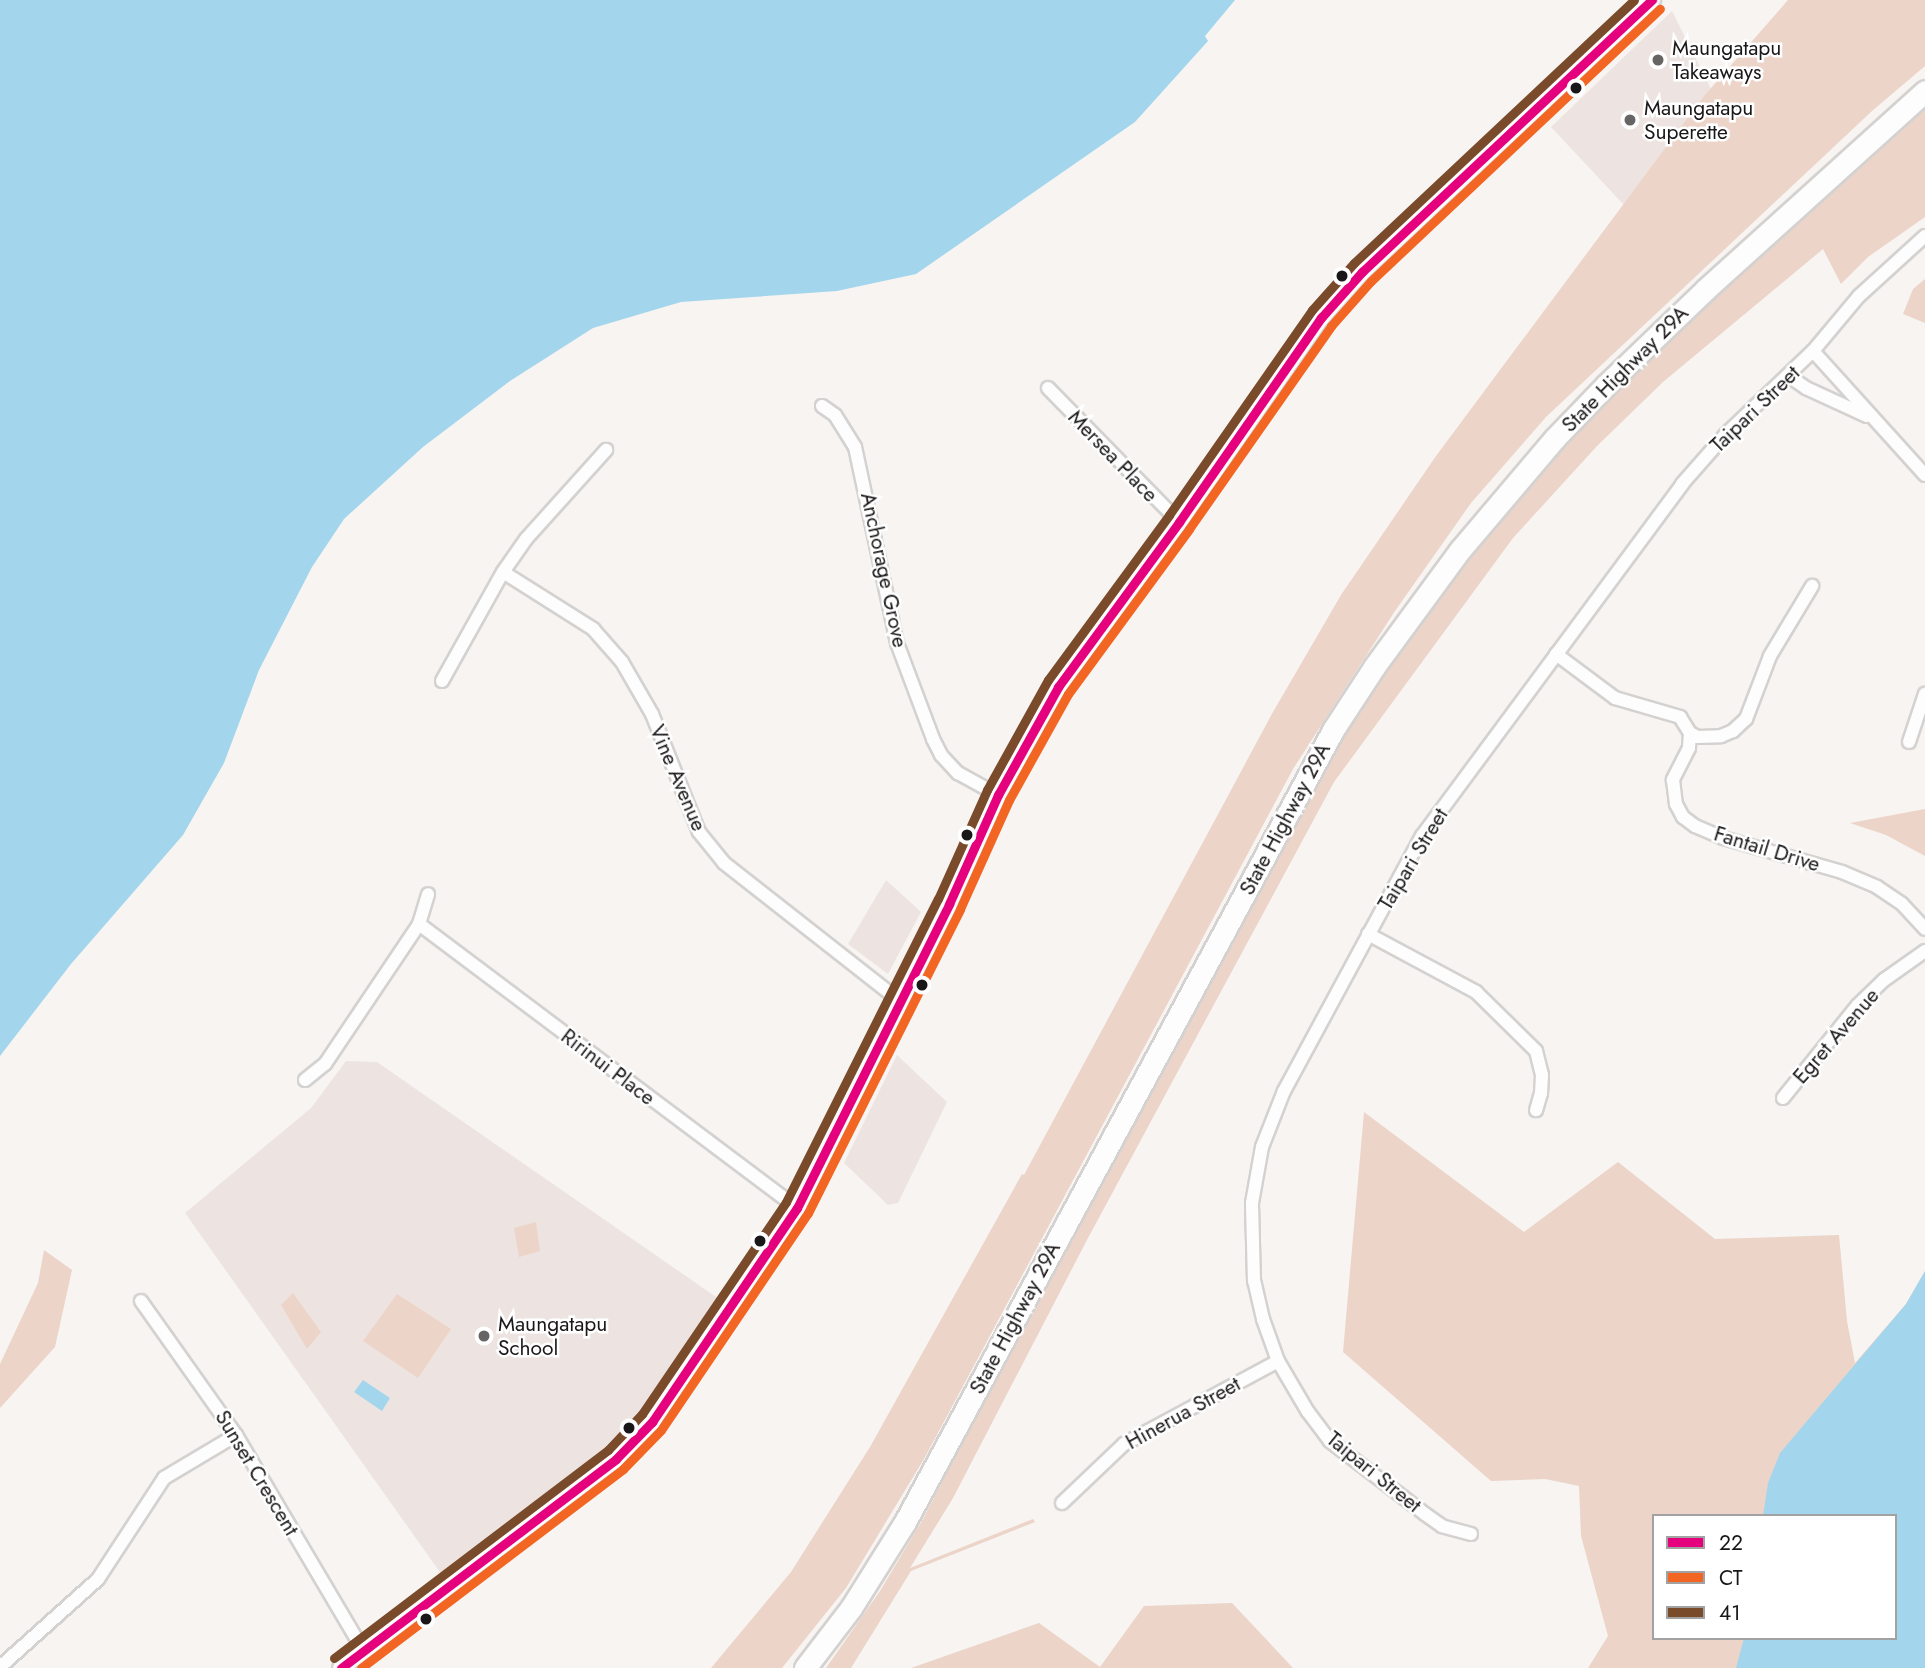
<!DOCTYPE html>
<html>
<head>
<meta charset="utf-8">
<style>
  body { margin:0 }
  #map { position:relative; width:1925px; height:1668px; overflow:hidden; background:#f7f4f2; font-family:Jost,sans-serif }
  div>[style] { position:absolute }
  .built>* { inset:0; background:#ede4e1 }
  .green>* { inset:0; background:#ecd4c8 }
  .water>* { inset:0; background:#a3d6ec }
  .roads { filter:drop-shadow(2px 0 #d4d2d0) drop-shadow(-2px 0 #d4d2d0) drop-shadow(0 2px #d4d2d0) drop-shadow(0 -2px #d4d2d0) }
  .minor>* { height:12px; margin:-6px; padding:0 6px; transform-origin:6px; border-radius:6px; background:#fefdfd }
  .tertiary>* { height:16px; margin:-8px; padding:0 8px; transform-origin:8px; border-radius:8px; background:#fefdfd }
  .trunk>* { height:21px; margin:-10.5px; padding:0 10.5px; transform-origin:10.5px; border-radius:10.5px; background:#fefdfd }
  .bus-1>* { height:9px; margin:-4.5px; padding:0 4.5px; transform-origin:4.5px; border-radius:4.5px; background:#e5007d }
  .bus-2>* { height:9px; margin:-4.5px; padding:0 4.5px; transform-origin:4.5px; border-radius:4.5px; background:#f26522 }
  .bus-3>* { height:9px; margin:-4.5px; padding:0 4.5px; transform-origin:4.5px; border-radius:4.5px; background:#7a4b2a }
  .dots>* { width:19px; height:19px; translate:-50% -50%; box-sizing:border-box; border:4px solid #fff; border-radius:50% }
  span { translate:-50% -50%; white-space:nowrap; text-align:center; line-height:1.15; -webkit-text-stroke:5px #fff; paint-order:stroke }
  .poi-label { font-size:21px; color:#191717 }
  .left { translate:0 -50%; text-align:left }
  .street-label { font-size:21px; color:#191717 }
  .legend { position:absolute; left:1652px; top:1514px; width:245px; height:126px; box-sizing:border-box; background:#fff; border:2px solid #a3a2a2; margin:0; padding:9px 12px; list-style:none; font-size:21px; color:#191717 }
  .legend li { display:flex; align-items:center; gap:14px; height:35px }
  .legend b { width:35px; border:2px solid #a3a2a2 }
</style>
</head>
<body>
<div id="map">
  <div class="built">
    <div style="clip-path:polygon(1672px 11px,1711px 89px,1624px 205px,1551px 127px)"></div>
    <div style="clip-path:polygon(886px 880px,921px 912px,888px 974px,848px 944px)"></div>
    <div style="clip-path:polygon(897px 1055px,947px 1102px,898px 1203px,888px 1205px,844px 1163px)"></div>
    <div style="clip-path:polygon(346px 1061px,377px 1062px,719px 1299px,673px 1373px,636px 1420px,598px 1455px,442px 1575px,185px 1213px,311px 1108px)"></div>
  </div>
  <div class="green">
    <div style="clip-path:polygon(1788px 0,1925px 0,1925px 66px,1872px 111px,1546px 417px,1471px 503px,1395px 611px,1293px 769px,924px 1459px,846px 1588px,782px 1668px,711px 1668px,791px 1572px,870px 1447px,1022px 1174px,1024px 1175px,1273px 712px,1341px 595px,1436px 456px,1704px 96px)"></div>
    <div style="clip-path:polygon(1925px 104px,1925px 217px,1868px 257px,1841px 284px,1823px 249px,1663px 382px,1597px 446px,1513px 538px,1334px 782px,1088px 1238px,953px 1498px,910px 1568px,1033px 1519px,1035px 1522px,911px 1571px,851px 1668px,826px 1668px,880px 1591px,923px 1519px,1124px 1130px,1347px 723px,1441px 588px,1562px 443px,1633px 371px)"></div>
    <div style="clip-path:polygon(1925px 279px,1925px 323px,1903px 314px,1913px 289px)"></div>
    <div style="clip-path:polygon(1925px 809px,1925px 856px,1886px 835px,1850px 823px)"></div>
    <div style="clip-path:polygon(1364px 1112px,1524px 1232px,1618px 1162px,1715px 1239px,1839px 1235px,1847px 1321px,1855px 1363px,1906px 1304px,1925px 1271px,1895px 1516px,1654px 1516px,1654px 1638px,1895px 1638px,1900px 1668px,1588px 1668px,1608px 1636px,1581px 1536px,1579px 1486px,1545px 1479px,1491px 1481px,1343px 1352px)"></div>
    <div style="clip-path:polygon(536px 1222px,540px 1251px,519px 1257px,514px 1228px)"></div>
    <div style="clip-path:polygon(44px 1250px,72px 1270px,55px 1347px,0 1408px,0 1364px,38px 1283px)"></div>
    <div style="clip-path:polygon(293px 1293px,321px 1332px,307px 1349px,281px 1305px)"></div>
    <div style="clip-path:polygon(397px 1294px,451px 1329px,418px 1378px,363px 1341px)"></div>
    <div style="clip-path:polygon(1232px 1603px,1293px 1668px,911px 1668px,1039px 1623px,1100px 1667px,1144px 1606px)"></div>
  </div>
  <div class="water">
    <div style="clip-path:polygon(0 0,1235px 0,1205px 36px,1208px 41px,1135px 122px,916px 274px,837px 291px,681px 302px,593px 328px,510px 381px,423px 447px,344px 519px,312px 567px,259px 670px,224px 763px,183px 835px,71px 964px,0 1056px)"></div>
    <div style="clip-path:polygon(1925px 1271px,1925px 1668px,1736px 1668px,1744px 1638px,1895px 1638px,1895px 1516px,1763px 1516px,1768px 1483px,1780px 1453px,1906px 1304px)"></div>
    <div style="clip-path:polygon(363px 1380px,390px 1398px,382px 1411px,354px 1392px)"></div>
  </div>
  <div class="roads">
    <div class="minor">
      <div style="left:1813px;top:351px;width:167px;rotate:47.9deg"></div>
      <div style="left:1789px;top:376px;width:21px;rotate:35deg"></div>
      <div style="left:1806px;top:388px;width:67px;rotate:24.7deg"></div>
      <div style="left:1048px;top:388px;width:187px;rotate:45.6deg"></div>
      <div style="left:822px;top:406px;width:16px;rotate:35deg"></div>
      <div style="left:835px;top:415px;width:38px;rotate:58deg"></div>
      <div style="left:855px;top:447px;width:200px;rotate:77.9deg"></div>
      <div style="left:897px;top:643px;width:103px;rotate:69.4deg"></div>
      <div style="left:933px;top:739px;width:18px;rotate:63deg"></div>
      <div style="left:941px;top:755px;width:25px;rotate:47deg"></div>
      <div style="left:958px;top:773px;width:46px;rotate:28.8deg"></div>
      <div style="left:503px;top:572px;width:107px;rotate:32.3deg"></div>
      <div style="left:593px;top:629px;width:44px;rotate:48.7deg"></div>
      <div style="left:622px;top:662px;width:60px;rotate:60deg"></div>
      <div style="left:652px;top:714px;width:127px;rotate:68.3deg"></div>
      <div style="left:699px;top:832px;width:40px;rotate:51deg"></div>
      <div style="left:724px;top:863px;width:224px;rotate:38.1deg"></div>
      <div style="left:1556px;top:654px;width:74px;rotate:36.7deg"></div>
      <div style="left:1615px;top:698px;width:68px;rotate:16.3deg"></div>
      <div style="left:1680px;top:717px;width:19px;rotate:58deg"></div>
      <div style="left:1690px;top:733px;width:9px;rotate:27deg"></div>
      <div style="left:1698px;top:737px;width:23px;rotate:-2deg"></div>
      <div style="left:1721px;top:736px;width:13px;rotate:-23deg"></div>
      <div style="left:1733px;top:731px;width:18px;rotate:-43deg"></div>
      <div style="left:1746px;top:719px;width:67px;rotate:-69.1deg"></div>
      <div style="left:1770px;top:656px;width:82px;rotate:-59deg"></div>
      <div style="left:442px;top:681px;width:125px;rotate:-60.8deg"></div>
      <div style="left:503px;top:572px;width:40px;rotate:-55.1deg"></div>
      <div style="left:526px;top:539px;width:120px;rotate:-48deg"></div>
      <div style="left:1690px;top:733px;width:15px;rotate:94deg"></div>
      <div style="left:1689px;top:748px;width:36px;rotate:117deg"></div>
      <div style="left:1673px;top:780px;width:24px;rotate:83deg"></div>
      <div style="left:1676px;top:804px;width:15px;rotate:62deg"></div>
      <div style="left:1683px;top:817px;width:15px;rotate:37deg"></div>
      <div style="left:1695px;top:826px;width:30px;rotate:23deg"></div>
      <div style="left:1723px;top:838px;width:124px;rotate:15.9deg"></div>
      <div style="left:1842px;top:872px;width:38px;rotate:23deg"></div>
      <div style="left:1877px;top:887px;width:30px;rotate:34deg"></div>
      <div style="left:1902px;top:904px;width:34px;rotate:47deg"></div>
      <div style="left:1909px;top:742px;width:51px;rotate:-71.6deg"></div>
      <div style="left:419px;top:924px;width:473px;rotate:36.9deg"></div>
      <div style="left:1368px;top:934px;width:123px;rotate:28.2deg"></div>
      <div style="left:1476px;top:992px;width:84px;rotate:44.5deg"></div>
      <div style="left:1536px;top:1051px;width:25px;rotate:76deg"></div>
      <div style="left:1542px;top:1075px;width:18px;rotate:93deg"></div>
      <div style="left:1541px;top:1093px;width:18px;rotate:106deg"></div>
      <div style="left:305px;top:1080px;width:26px;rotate:-39deg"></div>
      <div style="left:325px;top:1064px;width:169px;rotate:-56.1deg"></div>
      <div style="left:419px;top:924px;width:31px;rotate:-73deg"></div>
      <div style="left:1783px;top:1098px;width:119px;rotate:-51.1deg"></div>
      <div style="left:1858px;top:1005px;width:36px;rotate:-44deg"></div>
      <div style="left:1884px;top:980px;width:50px;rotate:-35.3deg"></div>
      <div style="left:141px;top:1301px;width:164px;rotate:54.7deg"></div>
      <div style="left:236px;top:1435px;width:250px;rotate:59.4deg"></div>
      <div style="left:1062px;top:1503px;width:86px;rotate:-43.6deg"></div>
      <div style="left:1124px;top:1444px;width:175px;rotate:-28.3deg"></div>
      <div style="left:1471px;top:1534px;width:30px;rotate:-165deg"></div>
      <div style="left:1442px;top:1526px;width:21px;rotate:-145deg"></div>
      <div style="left:1425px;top:1514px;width:120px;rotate:-142.5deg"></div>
      <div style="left:1330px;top:1441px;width:36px;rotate:-127deg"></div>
      <div style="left:1308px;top:1412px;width:59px;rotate:-120.5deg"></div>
      <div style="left:1278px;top:1361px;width:45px;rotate:-109.7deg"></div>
      <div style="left:1263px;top:1319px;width:39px;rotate:-103deg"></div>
      <div style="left:1254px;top:1281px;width:78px;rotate:-91.5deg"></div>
      <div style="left:1252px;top:1203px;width:57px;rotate:-79.9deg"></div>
      <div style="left:1262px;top:1147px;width:60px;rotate:-68.6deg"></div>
      <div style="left:1284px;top:1091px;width:290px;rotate:-61.6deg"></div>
      <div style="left:1422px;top:836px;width:438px;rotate:-53.5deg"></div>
      <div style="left:1682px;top:484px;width:67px;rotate:-48.7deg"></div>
      <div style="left:1726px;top:434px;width:120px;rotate:-43.7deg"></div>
      <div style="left:1813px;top:351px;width:72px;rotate:-50.1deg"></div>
      <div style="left:1859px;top:296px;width:89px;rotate:-42.3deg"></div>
      <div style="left:0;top:1667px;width:132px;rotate:-41.9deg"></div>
      <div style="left:98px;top:1579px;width:121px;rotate:-56.8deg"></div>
      <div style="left:164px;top:1478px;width:84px;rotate:-30.8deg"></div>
    </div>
    <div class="tertiary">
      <div style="left:341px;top:1668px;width:345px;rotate:-37.2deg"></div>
      <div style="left:616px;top:1459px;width:52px;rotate:-45.8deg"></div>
      <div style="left:652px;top:1422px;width:258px;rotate:-55.9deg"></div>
      <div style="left:797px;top:1208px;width:340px;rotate:-63.4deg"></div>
      <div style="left:949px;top:904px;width:120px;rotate:-65.8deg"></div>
      <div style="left:998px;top:795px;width:124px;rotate:-60.9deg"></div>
      <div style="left:1058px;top:687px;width:205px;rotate:-53.7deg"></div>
      <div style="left:1179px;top:522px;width:249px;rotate:-55.2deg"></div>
      <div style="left:1321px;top:318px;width:62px;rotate:-48.3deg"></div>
      <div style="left:1362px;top:272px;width:398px;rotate:-43.2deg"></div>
    </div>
    <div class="trunk">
      <div style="left:805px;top:1668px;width:76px;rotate:-52.5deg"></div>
      <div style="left:851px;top:1608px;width:102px;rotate:-57.9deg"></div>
      <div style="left:905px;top:1522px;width:900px;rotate:-61.61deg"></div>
      <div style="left:1333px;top:730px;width:75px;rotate:-56.9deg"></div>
      <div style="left:1374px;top:667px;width:145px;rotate:-53.7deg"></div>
      <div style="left:1460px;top:550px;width:147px;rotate:-49.7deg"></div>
      <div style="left:1555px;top:438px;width:74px;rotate:-46.1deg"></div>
      <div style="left:1606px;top:385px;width:139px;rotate:-43.8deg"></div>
      <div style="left:1706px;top:289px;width:295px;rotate:-42.1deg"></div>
    </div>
  </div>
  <div class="bus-1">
    <div style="left:341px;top:1668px;width:345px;rotate:-37.2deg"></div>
    <div style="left:616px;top:1459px;width:52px;rotate:-45.8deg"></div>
    <div style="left:652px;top:1422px;width:258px;rotate:-55.9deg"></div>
    <div style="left:797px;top:1208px;width:340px;rotate:-63.4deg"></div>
    <div style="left:949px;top:904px;width:120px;rotate:-65.8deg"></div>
    <div style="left:998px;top:795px;width:124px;rotate:-60.9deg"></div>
    <div style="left:1058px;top:687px;width:205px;rotate:-53.7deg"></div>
    <div style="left:1179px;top:522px;width:249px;rotate:-55.2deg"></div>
    <div style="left:1321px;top:318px;width:62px;rotate:-48.3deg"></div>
    <div style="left:1362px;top:272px;width:398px;rotate:-43.2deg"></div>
  </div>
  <div class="bus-2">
    <div style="left:361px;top:1668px;width:329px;rotate:-37.2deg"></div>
    <div style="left:623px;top:1469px;width:54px;rotate:-45.7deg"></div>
    <div style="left:661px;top:1430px;width:262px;rotate:-55.9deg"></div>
    <div style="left:808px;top:1213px;width:340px;rotate:-63.4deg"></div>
    <div style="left:960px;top:909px;width:120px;rotate:-65.8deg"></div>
    <div style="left:1009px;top:800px;width:121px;rotate:-60.9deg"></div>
    <div style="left:1068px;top:694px;width:205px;rotate:-53.7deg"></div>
    <div style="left:1189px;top:529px;width:248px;rotate:-55deg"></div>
    <div style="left:1331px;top:326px;width:60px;rotate:-48.4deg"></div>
    <div style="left:1371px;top:281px;width:397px;rotate:-43.3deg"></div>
  </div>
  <div class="bus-3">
    <div style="left:334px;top:1658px;width:344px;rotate:-37.2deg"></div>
    <div style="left:608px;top:1450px;width:50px;rotate:-46.6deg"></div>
    <div style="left:642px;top:1414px;width:256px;rotate:-55.8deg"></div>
    <div style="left:786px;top:1202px;width:339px;rotate:-63.4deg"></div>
    <div style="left:938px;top:899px;width:120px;rotate:-65.8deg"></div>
    <div style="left:987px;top:790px;width:126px;rotate:-61deg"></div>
    <div style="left:1048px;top:680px;width:205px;rotate:-53.7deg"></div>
    <div style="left:1169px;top:515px;width:250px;rotate:-55.1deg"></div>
    <div style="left:1312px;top:310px;width:63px;rotate:-48.2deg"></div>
    <div style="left:1354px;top:263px;width:384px;rotate:-43.2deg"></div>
  </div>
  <div class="dots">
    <div style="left:1658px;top:60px;background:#676464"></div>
    <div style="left:1576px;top:88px;background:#191717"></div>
    <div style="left:1630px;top:120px;background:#676464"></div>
    <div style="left:1342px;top:276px;background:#191717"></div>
    <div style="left:967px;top:835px;background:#191717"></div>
    <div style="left:922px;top:985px;background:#191717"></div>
    <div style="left:760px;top:1241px;background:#191717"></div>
    <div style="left:484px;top:1336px;background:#676464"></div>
    <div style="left:629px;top:1428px;background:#191717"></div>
    <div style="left:426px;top:1619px;background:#191717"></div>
  </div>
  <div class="poi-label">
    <span class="left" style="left:1672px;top:60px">Maungatapu<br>Takeaways</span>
    <span class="left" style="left:1644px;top:120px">Maungatapu<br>Superette</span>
    <span class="left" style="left:498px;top:1336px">Maungatapu<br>School</span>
  </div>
  <div class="street-label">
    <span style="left:1625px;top:369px;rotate:-45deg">State Highway 29A</span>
    <span style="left:1755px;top:409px;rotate:-44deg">Taipari Street</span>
    <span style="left:1113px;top:456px;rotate:46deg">Mersea Place</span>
    <span style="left:884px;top:570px;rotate:78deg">Anchorage Grove</span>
    <span style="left:678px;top:778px;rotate:67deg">Vine Avenue</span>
    <span style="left:1285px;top:819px;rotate:-62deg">State Highway 29A</span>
    <span style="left:1767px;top:849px;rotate:17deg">Fantail Drive</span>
    <span style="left:1413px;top:859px;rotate:-59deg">Taipari Street</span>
    <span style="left:1836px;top:1036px;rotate:-49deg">Egret Avenue</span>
    <span style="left:608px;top:1067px;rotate:37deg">Ririnui Place</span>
    <span style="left:1015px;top:1318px;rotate:-62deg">State Highway 29A</span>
    <span style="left:1183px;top:1413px;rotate:-29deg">Hinerua Street</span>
    <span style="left:1374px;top:1472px;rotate:39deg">Taipari Street</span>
    <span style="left:257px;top:1473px;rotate:59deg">Sunset Crescent</span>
  </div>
  <ul class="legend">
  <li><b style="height:9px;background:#e5007d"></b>22</li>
  <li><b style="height:9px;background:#f26522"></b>CT</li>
  <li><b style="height:9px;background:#7a4b2a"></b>41</li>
  </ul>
</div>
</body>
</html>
